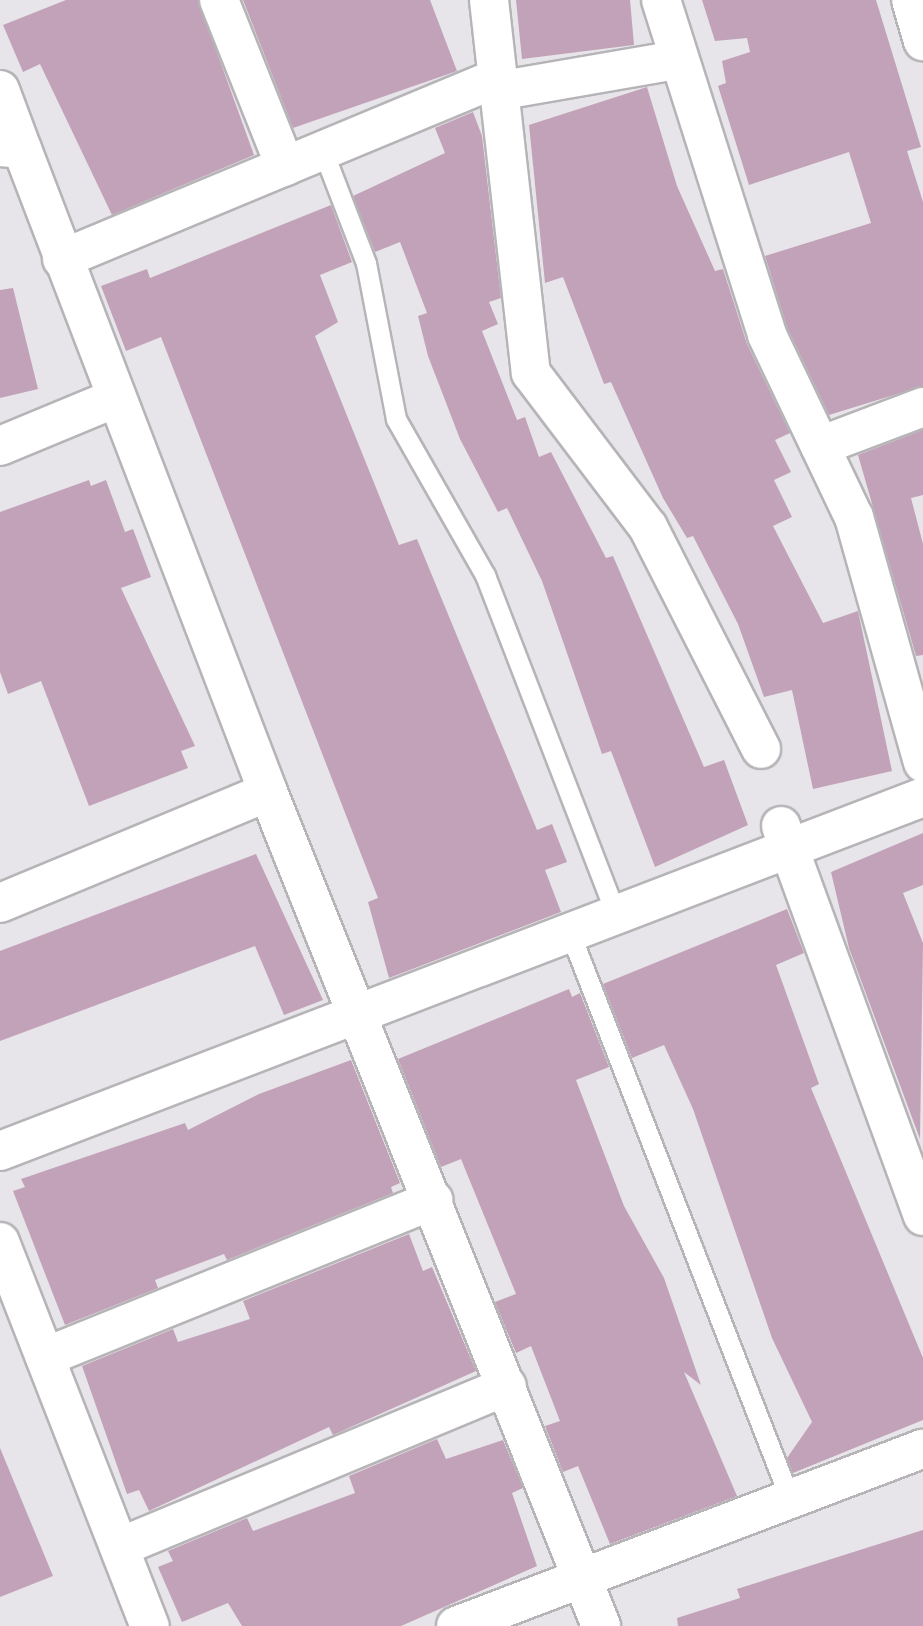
<!DOCTYPE html>
<html>
<head>
<meta charset="utf-8">
<style>
  body { margin:0 }
  #map { position:relative; width:923px; height:1626px; overflow:hidden; background:#e7e5e9; font-family:"IBM Plex Serif",serif }
  div>[style] { position:absolute }
  .building>* { inset:0; background:#c2a2b8 }
  .roads { filter:drop-shadow(2px 0 #b6b4b7) drop-shadow(-2px 0 #b6b4b7) drop-shadow(0 2px #b6b4b7) drop-shadow(0 -2px #b6b4b7) }
  .lane>* { height:19px; margin:-9.5px; padding:0 9.5px; transform-origin:9.5px; border-radius:9.5px; background:#fff }
  .street>* { height:38px; margin:-19px; padding:0 19px; transform-origin:19px; border-radius:19px; background:#fff }
  span { translate:-50% -50%; white-space:nowrap; text-align:center; line-height:1.15; -webkit-text-stroke:6px #f5f3f6; paint-order:stroke }
</style>
</head>
<body>
<div id="map">
  <div class="building">
    <div style="clip-path:polygon(66px 0,198px 0,254px 155px,112px 215px,40px 64px,23px 72px,3px 25px)"></div>
    <div style="clip-path:polygon(243px 0,430px 0,457px 71px,293px 128px)"></div>
    <div style="clip-path:polygon(516px 0,630px 0,634px 45px,522px 59px)"></div>
    <div style="clip-path:polygon(702px 0,876px 0,921px 147px,907px 151px,923px 202px,923px 386px,829px 415px,787px 327px,765px 256px,871px 223px,849px 152px,749px 185px,718px 86px,726px 83px,722px 61px,750px 52px,747px 38px,715px 41px)"></div>
    <div style="clip-path:polygon(647px 87px,677px 186px,715px 271px,723px 269px,747px 344px,790px 433px,775px 440px,791px 472px,774px 480px,792px 517px,773px 526px,823px 623px,858px 611px,892px 771px,813px 789px,792px 690px,764px 697px,738px 624px,693px 536px,687px 538px,663px 498px,611px 382px,604px 384px,563px 277px,545px 283px,529px 125px)"></div>
    <div style="clip-path:polygon(473px 112px,482px 136px,501px 298px,489px 302px,498px 324px,482px 331px,517px 420px,525px 417px,539px 457px,551px 452px,606px 558px,613px 556px,704px 767px,724px 760px,748px 825px,655px 867px,611px 751px,602px 754px,542px 581px,507px 508px,498px 512px,460px 439px,428px 356px,418px 316px,427px 313px,400px 242px,375px 252px,353px 196px,445px 153px,435px 128px)"></div>
    <div style="clip-path:polygon(331px 205px,352px 262px,320px 275px,338px 322px,315px 336px,399px 545px,417px 539px,537px 830px,552px 824px,567px 862px,545px 870px,561px 912px,389px 978px,368px 902px,378px 898px,161px 337px,126px 351px,101px 286px,147px 269px,150px 278px)"></div>
    <div style="clip-path:polygon(13px 288px,38px 389px,0 398px,0 290px)"></div>
    <div style="clip-path:polygon(923px 430px,923px 495px,911px 498px,923px 544px,923px 655px,916px 656px,858px 455px)"></div>
    <div style="clip-path:polygon(89px 480px,91px 486px,106px 480px,125px 532px,133px 529px,151px 577px,121px 588px,195px 746px,181px 751px,188px 768px,89px 806px,41px 681px,8px 694px,0 672px,0 512px)"></div>
    <div style="clip-path:polygon(923px 833px,923px 885px,903px 893px,923px 943px,920px 1139px,849px 948px,831px 872px)"></div>
    <div style="clip-path:polygon(256px 854px,323px 1000px,284px 1015px,255px 946px,0 1041px,0 951px)"></div>
    <div style="clip-path:polygon(787px 909px,804px 953px,776px 965px,819px 1084px,811px 1088px,923px 1358px,923px 1420px,793px 1473px,787px 1458px,812px 1422px,772px 1338px,693px 1109px,664px 1045px,632px 1058px,603px 984px)"></div>
    <div style="clip-path:polygon(569px 989px,572px 997px,580px 993px,609px 1067px,576px 1080px,624px 1206px,664px 1278px,701px 1385px,684px 1372px,737px 1496px,610px 1544px,578px 1466px,563px 1472px,545px 1426px,560px 1421px,531px 1346px,516px 1353px,495px 1302px,516px 1294px,461px 1159px,441px 1167px,398px 1059px)"></div>
    <div style="clip-path:polygon(351px 1060px,400px 1183px,391px 1187px,393px 1193px,227px 1260px,224px 1254px,155px 1280px,158px 1288px,65px 1325px,13px 1191px,25px 1187px,21px 1179px,185px 1123px,188px 1130px,259px 1094px)"></div>
    <div style="clip-path:polygon(409px 1234px,423px 1271px,432px 1267px,476px 1371px,333px 1435px,329px 1427px,149px 1511px,139px 1490px,127px 1494px,82px 1366px,173px 1329px,178px 1342px,250px 1319px,243px 1301px)"></div>
    <div style="clip-path:polygon(437px 1439px,446px 1459px,503px 1440px,523px 1488px,512px 1493px,537px 1566px,401px 1626px,242px 1626px,228px 1603px,182px 1622px,158px 1567px,173px 1561px,168px 1551px,247px 1518px,253px 1531px,355px 1493px,349px 1476px)"></div>
    <div style="clip-path:polygon(0 1448px,53px 1576px,0 1597px)"></div>
    <div style="clip-path:polygon(923px 1530px,923px 1626px,678px 1626px,677px 1618px,740px 1598px,737px 1589px)"></div>
  </div>
  <div class="roads">
    <div class="lane">
      <div style="left:323px;top:151px;width:120px;rotate:69deg"></div>
      <div style="left:366px;top:263px;width:159px;rotate:79.1deg"></div>
      <div style="left:396px;top:419px;width:180px;rotate:60.3deg"></div>
      <div style="left:485px;top:575px;width:364px;rotate:68.9deg"></div>
      <div style="left:570px;top:933px;width:607px;rotate:68.76deg"></div>
    </div>
    <div class="street">
      <div style="left:219px;top:0;width:179px;rotate:68.3deg"></div>
      <div style="left:489px;top:0;width:375px;rotate:83.6deg"></div>
      <div style="left:531px;top:373px;width:193px;rotate:52.8deg"></div>
      <div style="left:648px;top:527px;width:249px;rotate:63deg"></div>
      <div style="left:661px;top:0;width:351px;rotate:72.4deg"></div>
      <div style="left:767px;top:335px;width:202px;rotate:64.5deg"></div>
      <div style="left:854px;top:517px;width:255px;rotate:74.3deg"></div>
      <div style="left:911px;top:0;width:43px;rotate:73.7deg"></div>
      <div style="left:0;top:90px;width:63px;rotate:69.6deg"></div>
      <div style="left:497px;top:91px;width:183px;rotate:-9.8deg"></div>
      <div style="left:0;top:147px;width:22px;rotate:5deg"></div>
      <div style="left:22px;top:149px;width:688px;rotate:69.06deg"></div>
      <div style="left:268px;top:792px;width:898px;rotate:68.23deg"></div>
      <div style="left:62px;top:259px;width:469px;rotate:-22.6deg"></div>
      <div style="left:0;top:446px;width:126px;rotate:-22.5deg"></div>
      <div style="left:820px;top:446px;width:110px;rotate:-20.7deg"></div>
      <div style="left:781px;top:826px;width:415px;rotate:70deg"></div>
      <div style="left:0;top:903px;width:290px;rotate:-22.5deg"></div>
      <div style="left:0;top:1151px;width:989px;rotate:-20.98deg"></div>
      <div style="left:0;top:1242px;width:412px;rotate:68.7deg"></div>
      <div style="left:45px;top:1357px;width:419px;rotate:-22deg"></div>
      <div style="left:120px;top:1547px;width:419px;rotate:-22.6deg"></div>
      <div style="left:456px;top:1626px;width:499px;rotate:-20.8deg"></div>
    </div>
  </div>
</div>
</body>
</html>
